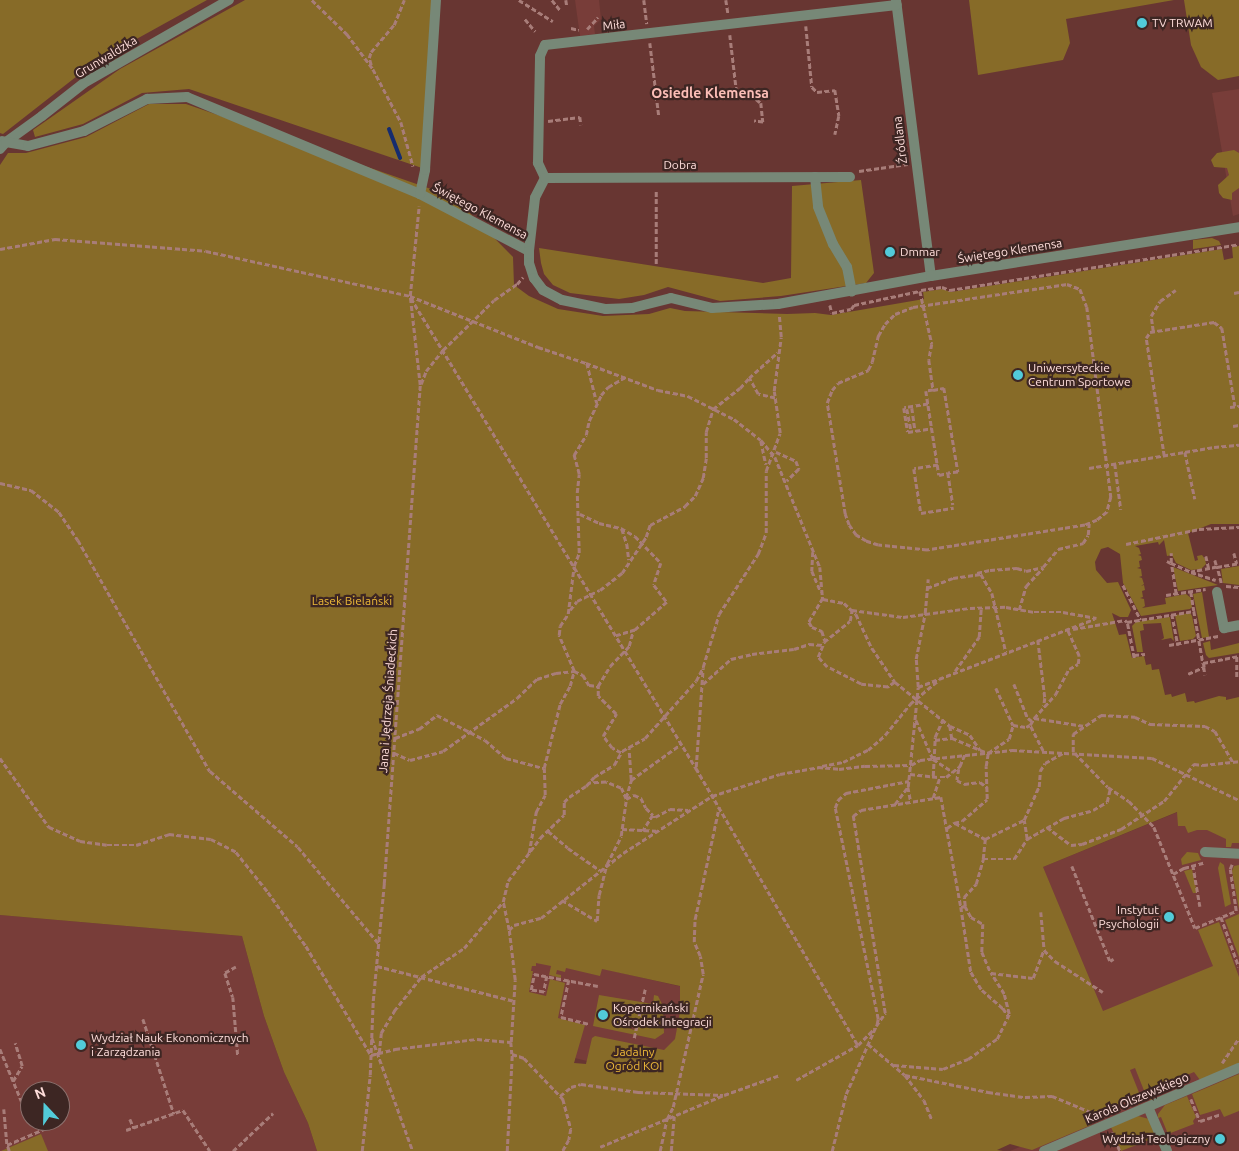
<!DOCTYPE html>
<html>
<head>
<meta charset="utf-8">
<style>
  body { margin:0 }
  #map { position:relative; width:1239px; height:1151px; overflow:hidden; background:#683632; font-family:Ubuntu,sans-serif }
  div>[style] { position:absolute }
  .built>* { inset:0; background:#783d39 }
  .green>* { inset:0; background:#876b28 }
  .stream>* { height:4px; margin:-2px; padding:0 2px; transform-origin:2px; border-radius:2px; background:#162c6f }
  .path>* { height:2.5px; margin-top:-1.25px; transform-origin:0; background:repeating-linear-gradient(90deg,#a87d79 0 5px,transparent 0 7.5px) }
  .street>* { height:10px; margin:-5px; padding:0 5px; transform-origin:5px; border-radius:5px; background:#787 }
  .dots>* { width:14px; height:14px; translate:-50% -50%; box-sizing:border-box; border:2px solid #3d2623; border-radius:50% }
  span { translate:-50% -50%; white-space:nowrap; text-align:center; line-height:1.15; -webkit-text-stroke:4.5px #3d2623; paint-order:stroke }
  .poi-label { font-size:12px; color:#ffdedb }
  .left { translate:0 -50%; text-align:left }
  .right { translate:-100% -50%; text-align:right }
  .street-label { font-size:12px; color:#ffdedb }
  .park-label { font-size:12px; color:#edb938 }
  .neighbourhood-label { font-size:14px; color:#fcbeb7; font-weight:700 }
  .north { position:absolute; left:20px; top:1081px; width:50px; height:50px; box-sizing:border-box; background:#3d2623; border:1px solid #8b706d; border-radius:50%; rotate:339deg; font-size:14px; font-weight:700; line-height:20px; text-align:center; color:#ffdedb }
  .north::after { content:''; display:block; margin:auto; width:18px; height:22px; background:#52cbd9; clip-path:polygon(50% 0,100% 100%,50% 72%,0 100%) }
</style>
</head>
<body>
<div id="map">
  <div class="built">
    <div style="clip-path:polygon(575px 0,599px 0,601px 19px,594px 26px,595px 34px,580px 36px)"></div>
    <div style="clip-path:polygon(1239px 89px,1239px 214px,1233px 216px,1212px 93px)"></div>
    <div style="clip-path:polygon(1178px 812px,1239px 813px,1239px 1151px,1010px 1151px,1077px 1124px,982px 892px)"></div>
    <div style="clip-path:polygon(evenodd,0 915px,242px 936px,264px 1016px,284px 1072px,308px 1123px,317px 1151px,0 1151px,0 915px,30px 1091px,60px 1091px,60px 1121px,30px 1121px,30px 1091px)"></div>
    <div style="clip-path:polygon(521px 950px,696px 990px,674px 1084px,586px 1065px,587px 1061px,575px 1058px,574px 1063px,519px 1050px)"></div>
  </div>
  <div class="green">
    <div style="clip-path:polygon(0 0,207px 0,95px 62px,3px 134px,0 133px)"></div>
    <div style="clip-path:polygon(245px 0,438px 0,422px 168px,189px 89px,142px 93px,83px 124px,35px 137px,33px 130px,120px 69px)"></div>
    <div style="clip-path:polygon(969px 0,1174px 0,1066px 19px,1070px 43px,1063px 60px,978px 75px)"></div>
    <div style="clip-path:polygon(1184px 0,1239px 0,1239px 76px,1218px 80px,1201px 67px,1191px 45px)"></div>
    <div style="clip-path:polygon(evenodd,149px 104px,186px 104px,454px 197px,513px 257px,514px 285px,529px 296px,558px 309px,603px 316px,649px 314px,670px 308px,685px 311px,787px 314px,815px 313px,831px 315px,924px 299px,923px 292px,942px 289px,951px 292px,1222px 249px,1224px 260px,1228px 259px,1233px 258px,1232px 247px,1239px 246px,1239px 524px,1211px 524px,1188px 533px,1195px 561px,1198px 560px,1197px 556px,1202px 555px,1205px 559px,1206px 564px,1201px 569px,1191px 570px,1176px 563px,1172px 555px,1167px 556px,1164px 540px,1159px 545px,1158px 542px,1135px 546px,1139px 548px,1141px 554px,1138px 555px,1141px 556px,1142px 560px,1139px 561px,1140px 567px,1137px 568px,1141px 569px,1142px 576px,1139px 577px,1142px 578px,1144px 584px,1141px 586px,1144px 585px,1145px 590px,1142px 591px,1143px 597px,1140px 598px,1144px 599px,1145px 606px,1142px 608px,1166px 604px,1165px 598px,1186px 594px,1191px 598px,1192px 607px,1190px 609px,1141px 616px,1123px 583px,1120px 554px,1108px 547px,1101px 549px,1095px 562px,1096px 570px,1107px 583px,1118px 582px,1131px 610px,1128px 617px,1120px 617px,1112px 613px,1119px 635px,1126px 634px,1132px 658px,1144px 656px,1146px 665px,1151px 664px,1152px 670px,1159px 669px,1165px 695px,1171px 694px,1172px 697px,1185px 693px,1187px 702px,1194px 701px,1195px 703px,1219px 696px,1226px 697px,1226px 700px,1239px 697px,1239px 843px,1232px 843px,1231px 847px,1226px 847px,1226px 839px,1207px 830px,1197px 830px,1188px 833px,1185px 826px,1178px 826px,1177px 812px,1043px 867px,1103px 1011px,1213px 966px,1198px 930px,1219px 922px,1239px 977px,1239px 1063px,1200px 1080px,1194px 1072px,1152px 1090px,1154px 1097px,1152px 1100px,1147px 1098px,1135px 1068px,1130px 1070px,1142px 1100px,1139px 1105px,1133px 1098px,1088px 1117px,1091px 1125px,1032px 1150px,1010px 1144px,997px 1150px,1003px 1151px,317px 1151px,308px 1123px,284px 1072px,264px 1016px,242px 936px,0 915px,0 165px,8px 153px,26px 153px,86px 137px,149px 104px,536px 963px,551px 966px,549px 975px,561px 978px,561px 975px,556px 974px,557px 970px,565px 972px,566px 968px,600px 976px,602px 969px,680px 986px,680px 1012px,675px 1039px,664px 1050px,595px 1036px,592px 1038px,586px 1064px,574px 1063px,585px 1025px,558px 1018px,565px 983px,550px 979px,546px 996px,529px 992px,533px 971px,531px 971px,532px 966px,536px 966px,536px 963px)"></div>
    <div style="clip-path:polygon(1234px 150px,1239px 153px,1239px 188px,1232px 193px,1232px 200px,1223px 198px,1219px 193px,1218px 185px,1229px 175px,1227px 168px,1214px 167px,1211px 160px,1217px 153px)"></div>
    <div style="clip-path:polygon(861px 180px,874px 273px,866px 283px,781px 296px,720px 301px,668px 287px,644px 295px,619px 299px,570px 293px,553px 285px,544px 274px,541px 263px,539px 248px,763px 283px,791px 278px,792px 186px)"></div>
    <div style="clip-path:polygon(1212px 238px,1219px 241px,1221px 245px,1193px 249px,1193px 240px)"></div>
    <div style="clip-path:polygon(1239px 566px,1239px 585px,1223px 583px,1221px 569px)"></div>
    <div style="clip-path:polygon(1173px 567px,1218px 585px,1178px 591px)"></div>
    <div style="clip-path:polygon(1202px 592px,1209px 637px,1202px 638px,1193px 594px)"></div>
    <div style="clip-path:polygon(1190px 613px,1192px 616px,1196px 636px,1193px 639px,1180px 641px,1175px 615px)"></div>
    <div style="clip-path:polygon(1170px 617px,1174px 641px,1171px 638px,1161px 640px,1164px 638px,1161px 623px,1143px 624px,1144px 630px,1140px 631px,1143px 652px,1137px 652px,1132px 626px,1136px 622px)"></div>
    <div style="clip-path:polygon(1210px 641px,1211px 650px,1239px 643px,1239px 653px,1209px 658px,1206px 655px,1203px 643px)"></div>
    <div style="clip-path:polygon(1187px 852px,1198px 853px,1201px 860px,1182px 865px,1181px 859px)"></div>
    <div style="clip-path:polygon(1220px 862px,1224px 865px,1231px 904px,1225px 907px,1218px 868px)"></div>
    <div style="clip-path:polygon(1239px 865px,1239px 909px,1232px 871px,1234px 866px)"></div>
    <div style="clip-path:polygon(1192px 869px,1197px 893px,1193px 893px,1184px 871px)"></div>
    <div style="clip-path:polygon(1239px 914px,1239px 957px,1225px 920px)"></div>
    <div style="clip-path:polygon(evenodd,599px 995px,653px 1004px,654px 995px,658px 996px,663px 1006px,664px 1033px,655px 1039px,593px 1026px,599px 995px,621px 1019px,636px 1021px,634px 1030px,619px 1024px,621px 1019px)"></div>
    <div style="clip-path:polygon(1239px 1074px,1239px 1111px,1224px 1117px,1220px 1109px,1200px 1115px,1192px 1094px)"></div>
    <div style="clip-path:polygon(1187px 1096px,1196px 1117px,1193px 1121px,1194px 1124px,1168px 1134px,1161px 1117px,1158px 1118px,1158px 1114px,1165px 1105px)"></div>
    <div style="clip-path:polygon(1138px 1116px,1149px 1119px,1157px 1137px,1121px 1151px,1111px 1127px)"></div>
    <div style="clip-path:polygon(41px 1134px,48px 1151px,1px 1151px)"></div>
  </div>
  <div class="stream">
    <div style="left:389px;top:129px;width:31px;rotate:69deg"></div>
  </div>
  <div class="path">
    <div style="left:312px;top:0;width:49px;rotate:44.2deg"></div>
    <div style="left:347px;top:34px;width:44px;rotate:53.4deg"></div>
    <div style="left:373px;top:69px;width:60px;rotate:62.2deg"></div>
    <div style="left:401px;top:122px;width:46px;rotate:74.7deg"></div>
    <div style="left:519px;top:0;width:40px;rotate:32deg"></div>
    <div style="left:552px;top:0;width:14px;rotate:51deg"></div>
    <div style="left:566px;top:0;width:6px;rotate:81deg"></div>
    <div style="left:644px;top:0;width:24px;rotate:83deg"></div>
    <div style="left:726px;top:0;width:13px;rotate:81deg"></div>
    <div style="left:525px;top:19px;width:16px;rotate:50deg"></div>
    <div style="left:806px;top:26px;width:61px;rotate:84.4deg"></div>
    <div style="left:812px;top:87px;width:7px;rotate:45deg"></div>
    <div style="left:817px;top:92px;width:18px;rotate:-6deg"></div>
    <div style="left:835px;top:90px;width:26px;rotate:81deg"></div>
    <div style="left:839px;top:116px;width:19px;rotate:102deg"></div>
    <div style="left:571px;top:28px;width:8px;rotate:14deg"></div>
    <div style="left:587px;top:29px;width:16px;rotate:-47deg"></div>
    <div style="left:730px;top:35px;width:60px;rotate:83.3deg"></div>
    <div style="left:737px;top:95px;width:6px;rotate:39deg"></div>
    <div style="left:742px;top:99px;width:14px"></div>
    <div style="left:756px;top:99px;width:6px;rotate:39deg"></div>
    <div style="left:761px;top:103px;width:19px;rotate:84deg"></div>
    <div style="left:763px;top:122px;width:9px;rotate:-174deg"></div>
    <div style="left:650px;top:43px;width:74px;rotate:83deg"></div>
    <div style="left:371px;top:65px;width:7px;rotate:-106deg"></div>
    <div style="left:369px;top:58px;width:6px;rotate:-72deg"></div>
    <div style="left:371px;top:52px;width:35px;rotate:-50deg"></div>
    <div style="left:394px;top:25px;width:27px;rotate:-68deg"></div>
    <div style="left:548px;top:121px;width:32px;rotate:-7deg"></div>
    <div style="left:580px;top:117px;width:8px;rotate:83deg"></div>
    <div style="left:859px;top:171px;width:49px;rotate:-8.1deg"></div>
    <div style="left:0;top:249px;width:56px;rotate:-10.3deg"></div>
    <div style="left:55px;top:239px;width:151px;rotate:4.5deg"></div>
    <div style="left:206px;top:251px;width:209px;rotate:12.4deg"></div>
    <div style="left:410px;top:296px;width:138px;rotate:21.7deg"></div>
    <div style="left:538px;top:347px;width:51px;rotate:18.4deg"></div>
    <div style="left:586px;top:363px;width:77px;rotate:20.6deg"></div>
    <div style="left:658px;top:390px;width:31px;rotate:11deg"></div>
    <div style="left:688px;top:396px;width:51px;rotate:26.6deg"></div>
    <div style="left:734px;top:419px;width:34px;rotate:38deg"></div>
    <div style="left:761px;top:440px;width:22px;rotate:51deg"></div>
    <div style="left:775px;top:457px;width:119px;rotate:67.8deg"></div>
    <div style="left:820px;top:567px;width:32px;rotate:85deg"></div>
    <div style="left:823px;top:599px;width:21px;rotate:11deg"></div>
    <div style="left:844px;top:603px;width:16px;rotate:43deg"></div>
    <div style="left:856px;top:614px;width:38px;rotate:65deg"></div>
    <div style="left:872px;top:648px;width:41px;rotate:55.9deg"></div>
    <div style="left:895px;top:682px;width:70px;rotate:38.7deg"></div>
    <div style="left:950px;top:726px;width:22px;rotate:24deg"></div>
    <div style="left:970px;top:735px;width:18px;rotate:56deg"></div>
    <div style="left:980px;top:750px;width:9px;rotate:21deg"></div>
    <div style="left:656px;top:264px;width:75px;rotate:-90deg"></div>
    <div style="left:1067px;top:284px;width:14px;rotate:21deg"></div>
    <div style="left:1080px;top:289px;width:19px;rotate:69deg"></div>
    <div style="left:1087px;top:307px;width:192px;rotate:82.8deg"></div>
    <div style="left:1111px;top:497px;width:16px;rotate:105deg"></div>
    <div style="left:1107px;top:512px;width:13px;rotate:141deg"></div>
    <div style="left:1097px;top:520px;width:13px;rotate:157deg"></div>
    <div style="left:1085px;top:525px;width:160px;rotate:171deg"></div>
    <div style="left:927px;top:550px;width:49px;rotate:-174.2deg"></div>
    <div style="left:878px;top:545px;width:13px;rotate:-162deg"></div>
    <div style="left:866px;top:541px;width:12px;rotate:-149deg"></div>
    <div style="left:856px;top:535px;width:12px;rotate:-125deg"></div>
    <div style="left:849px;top:525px;width:12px;rotate:-110deg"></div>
    <div style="left:845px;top:514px;width:112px;rotate:-99.2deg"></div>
    <div style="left:827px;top:403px;width:14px;rotate:-69deg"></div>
    <div style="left:832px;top:390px;width:9px;rotate:-49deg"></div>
    <div style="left:838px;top:383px;width:33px;rotate:-23deg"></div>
    <div style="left:868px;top:370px;width:9px;rotate:-63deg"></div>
    <div style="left:872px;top:362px;width:27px;rotate:-77deg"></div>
    <div style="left:878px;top:336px;width:14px;rotate:-60deg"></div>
    <div style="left:885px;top:324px;width:14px;rotate:-45deg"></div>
    <div style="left:895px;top:314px;width:19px;rotate:-21deg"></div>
    <div style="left:913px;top:307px;width:156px;rotate:-8.5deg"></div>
    <div style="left:921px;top:290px;width:21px;rotate:-8deg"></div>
    <div style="left:942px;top:287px;width:9px;rotate:21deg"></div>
    <div style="left:950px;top:290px;width:293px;rotate:-9deg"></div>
    <div style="left:1234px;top:293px;width:5px;rotate:-11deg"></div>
    <div style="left:411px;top:298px;width:550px;rotate:58.77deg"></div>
    <div style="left:696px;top:768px;width:321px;rotate:59.7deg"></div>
    <div style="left:830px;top:305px;width:8px;rotate:76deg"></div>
    <div style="left:832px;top:313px;width:19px;rotate:-12deg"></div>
    <div style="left:851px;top:309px;width:5px;rotate:-53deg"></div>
    <div style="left:854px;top:305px;width:67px;rotate:-12deg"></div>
    <div style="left:920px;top:291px;width:54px;rotate:77.2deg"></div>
    <div style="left:932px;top:344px;width:16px;rotate:101deg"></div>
    <div style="left:929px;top:360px;width:30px;rotate:82deg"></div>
    <div style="left:933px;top:390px;width:7px;rotate:172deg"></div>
    <div style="left:926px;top:391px;width:85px;rotate:81.2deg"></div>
    <div style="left:939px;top:475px;width:9px;rotate:-13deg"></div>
    <div style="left:948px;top:473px;width:32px;rotate:81deg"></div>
    <div style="left:1153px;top:331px;width:15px;rotate:-98deg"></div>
    <div style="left:1151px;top:316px;width:17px;rotate:-59deg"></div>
    <div style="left:1160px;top:301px;width:19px;rotate:-35deg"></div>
    <div style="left:587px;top:363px;width:41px;rotate:76deg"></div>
    <div style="left:421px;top:384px;width:14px;rotate:-69deg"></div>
    <div style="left:426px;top:371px;width:27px;rotate:-51deg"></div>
    <div style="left:443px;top:350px;width:71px;rotate:-44.4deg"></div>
    <div style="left:494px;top:300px;width:28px;rotate:-35deg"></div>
    <div style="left:517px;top:284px;width:9px;rotate:-49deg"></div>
    <div style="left:933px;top:390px;width:11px;rotate:-10deg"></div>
    <div style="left:944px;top:388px;width:85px;rotate:80.5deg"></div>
    <div style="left:958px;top:472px;width:10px;rotate:174deg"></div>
    <div style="left:775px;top:398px;width:17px;rotate:-167deg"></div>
    <div style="left:758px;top:394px;width:18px;rotate:-119deg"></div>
    <div style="left:749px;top:378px;width:38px;rotate:-42deg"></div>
    <div style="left:928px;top:404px;width:24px;rotate:171deg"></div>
    <div style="left:904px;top:408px;width:24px;rotate:81deg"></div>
    <div style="left:908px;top:432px;width:24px;rotate:-9deg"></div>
    <div style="left:1230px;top:407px;width:9px;rotate:-6deg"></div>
    <div style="left:912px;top:408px;width:21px;rotate:82deg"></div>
    <div style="left:907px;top:409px;width:20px;rotate:79deg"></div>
    <div style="left:1233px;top:426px;width:6px;rotate:-9deg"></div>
    <div style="left:761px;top:441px;width:24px;rotate:78deg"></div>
    <div style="left:776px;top:452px;width:22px;rotate:24deg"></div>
    <div style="left:796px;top:461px;width:9px;rotate:69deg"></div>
    <div style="left:799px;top:469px;width:17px;rotate:135deg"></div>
    <div style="left:1185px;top:452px;width:48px;rotate:78deg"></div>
    <div style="left:1164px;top:456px;width:119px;rotate:-98.7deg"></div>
    <div style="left:1146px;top:338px;width:7px;rotate:-56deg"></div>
    <div style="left:1150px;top:332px;width:65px;rotate:-8.9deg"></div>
    <div style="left:1214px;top:322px;width:10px;rotate:37deg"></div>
    <div style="left:1222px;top:328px;width:79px;rotate:80.5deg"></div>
    <div style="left:1115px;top:464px;width:46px;rotate:82.6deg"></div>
    <div style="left:938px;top:465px;width:24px;rotate:171deg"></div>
    <div style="left:914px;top:469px;width:45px;rotate:81deg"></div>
    <div style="left:921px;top:513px;width:33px;rotate:-9deg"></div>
    <div style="left:1089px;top:468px;width:127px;rotate:-9.5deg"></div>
    <div style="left:1214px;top:447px;width:25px;rotate:-5deg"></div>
    <div style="left:0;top:483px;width:32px;rotate:13deg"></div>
    <div style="left:31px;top:490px;width:36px;rotate:38deg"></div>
    <div style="left:59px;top:512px;width:34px;rotate:56deg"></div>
    <div style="left:78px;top:540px;width:266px;rotate:60.3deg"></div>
    <div style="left:210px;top:771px;width:116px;rotate:40.8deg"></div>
    <div style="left:298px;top:847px;width:126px;rotate:50.1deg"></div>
    <div style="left:580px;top:514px;width:21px;rotate:25deg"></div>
    <div style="left:599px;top:523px;width:23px;rotate:13deg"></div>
    <div style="left:621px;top:528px;width:16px;rotate:30deg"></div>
    <div style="left:635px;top:536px;width:37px;rotate:46deg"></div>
    <div style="left:661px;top:563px;width:23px;rotate:108deg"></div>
    <div style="left:654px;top:585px;width:21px;rotate:53deg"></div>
    <div style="left:667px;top:602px;width:43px;rotate:138.8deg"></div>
    <div style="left:635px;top:630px;width:21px;rotate:163deg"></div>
    <div style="left:622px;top:529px;width:16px;rotate:72deg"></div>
    <div style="left:627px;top:544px;width:16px;rotate:83deg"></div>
    <div style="left:1126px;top:544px;width:75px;rotate:-11.6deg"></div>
    <div style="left:1199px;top:529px;width:40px;rotate:-2.9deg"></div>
    <div style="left:813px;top:552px;width:19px;rotate:93deg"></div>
    <div style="left:812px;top:571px;width:23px;rotate:67deg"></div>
    <div style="left:1234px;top:553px;width:11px;rotate:75deg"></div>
    <div style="left:1206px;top:556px;width:13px;rotate:77deg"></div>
    <div style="left:1215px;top:560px;width:7px;rotate:74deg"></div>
    <div style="left:1217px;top:567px;width:26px;rotate:169deg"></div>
    <div style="left:1191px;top:572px;width:26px;rotate:18deg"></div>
    <div style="left:1167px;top:561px;width:4px;rotate:27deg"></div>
    <div style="left:1171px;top:563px;width:10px;rotate:-90deg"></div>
    <div style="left:977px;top:573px;width:13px;rotate:-13deg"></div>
    <div style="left:990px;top:570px;width:27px;rotate:-4deg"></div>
    <div style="left:1017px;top:568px;width:9px;rotate:18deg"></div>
    <div style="left:1026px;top:571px;width:17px;rotate:-13deg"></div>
    <div style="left:1043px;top:567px;width:23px;rotate:-50deg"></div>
    <div style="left:1058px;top:549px;width:26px;rotate:-13deg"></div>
    <div style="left:1083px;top:543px;width:9px;rotate:-58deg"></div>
    <div style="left:1088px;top:535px;width:11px;rotate:-85deg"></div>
    <div style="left:1221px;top:583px;width:16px;rotate:-104deg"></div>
    <div style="left:1217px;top:567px;width:22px;rotate:-10deg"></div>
    <div style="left:1123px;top:585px;width:39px;rotate:63deg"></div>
    <div style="left:1226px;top:586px;width:13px;rotate:4deg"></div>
    <div style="left:927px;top:588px;width:28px;rotate:-21deg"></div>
    <div style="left:953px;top:578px;width:28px;rotate:-8deg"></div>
    <div style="left:981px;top:574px;width:22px;rotate:60deg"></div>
    <div style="left:992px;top:593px;width:61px;rotate:76.7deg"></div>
    <div style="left:1191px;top:592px;width:19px;rotate:81deg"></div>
    <div style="left:1176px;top:594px;width:31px;rotate:-99deg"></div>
    <div style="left:1171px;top:563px;width:22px;rotate:24deg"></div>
    <div style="left:1166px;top:595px;width:40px;rotate:-8.5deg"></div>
    <div style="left:823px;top:598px;width:28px;rotate:120deg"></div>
    <div style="left:809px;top:622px;width:6px;rotate:59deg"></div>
    <div style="left:812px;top:627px;width:11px;rotate:22deg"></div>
    <div style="left:822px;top:631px;width:10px;rotate:73deg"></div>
    <div style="left:570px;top:610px;width:11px;rotate:-52deg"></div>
    <div style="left:577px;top:601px;width:25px;rotate:-26deg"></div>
    <div style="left:600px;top:590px;width:28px;rotate:-38deg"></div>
    <div style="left:622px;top:573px;width:43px;rotate:-56.3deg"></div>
    <div style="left:646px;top:537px;width:13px;rotate:-72deg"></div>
    <div style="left:650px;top:525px;width:40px;rotate:-28deg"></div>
    <div style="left:685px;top:506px;width:14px;rotate:-45deg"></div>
    <div style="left:695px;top:496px;width:20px;rotate:-66deg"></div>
    <div style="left:703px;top:478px;width:20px;rotate:-81deg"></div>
    <div style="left:706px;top:458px;width:26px;rotate:-90deg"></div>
    <div style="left:706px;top:432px;width:24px;rotate:-73deg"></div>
    <div style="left:713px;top:409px;width:34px;rotate:-38deg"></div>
    <div style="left:740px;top:388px;width:13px;rotate:-48deg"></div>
    <div style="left:1019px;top:610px;width:25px;rotate:-74deg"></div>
    <div style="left:1026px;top:586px;width:25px;rotate:-47deg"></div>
    <div style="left:1172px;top:614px;width:32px;rotate:79deg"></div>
    <div style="left:1073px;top:629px;width:53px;rotate:-9.8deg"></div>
    <div style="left:1125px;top:620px;width:3px;rotate:45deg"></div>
    <div style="left:1038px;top:640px;width:58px;rotate:83.1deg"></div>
    <div style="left:1045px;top:698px;width:8px;rotate:97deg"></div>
    <div style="left:1169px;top:645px;width:50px;rotate:-10.4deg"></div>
    <div style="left:1134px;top:655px;width:11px;rotate:-5deg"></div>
    <div style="left:1237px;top:657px;width:20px;rotate:90deg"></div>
    <div style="left:1134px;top:658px;width:37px;rotate:-101deg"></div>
    <div style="left:1127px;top:622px;width:68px;rotate:-9.3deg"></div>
    <div style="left:1194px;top:611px;width:53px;rotate:80.2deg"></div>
    <div style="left:1203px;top:663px;width:37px;rotate:-11deg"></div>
    <div style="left:1204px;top:667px;width:8px;rotate:83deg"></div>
    <div style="left:955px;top:671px;width:42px;rotate:-54.8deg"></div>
    <div style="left:979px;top:637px;width:29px;rotate:-86deg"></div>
    <div style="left:1188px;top:674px;width:17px;rotate:-24deg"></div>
    <div style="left:1204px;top:667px;width:4px;rotate:-104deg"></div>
    <div style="left:895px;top:682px;width:9px;rotate:144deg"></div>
    <div style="left:888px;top:687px;width:27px;rotate:-174deg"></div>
    <div style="left:861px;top:684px;width:38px;rotate:-153deg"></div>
    <div style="left:827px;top:667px;width:13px;rotate:-132deg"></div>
    <div style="left:818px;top:657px;width:16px;rotate:-68deg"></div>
    <div style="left:824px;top:642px;width:33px;rotate:-39deg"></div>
    <div style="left:850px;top:621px;width:11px;rotate:-80deg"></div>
    <div style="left:852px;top:610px;width:51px;rotate:7.8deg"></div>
    <div style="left:903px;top:617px;width:68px;rotate:-7.7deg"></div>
    <div style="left:970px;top:608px;width:36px;rotate:-2deg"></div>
    <div style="left:1006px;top:607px;width:28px;rotate:10deg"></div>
    <div style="left:1034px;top:612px;width:29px"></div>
    <div style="left:1063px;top:612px;width:34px;rotate:10deg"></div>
    <div style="left:703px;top:684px;width:38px;rotate:-42deg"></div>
    <div style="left:731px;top:659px;width:22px;rotate:-13deg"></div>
    <div style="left:752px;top:654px;width:42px;rotate:-6.8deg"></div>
    <div style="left:794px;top:649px;width:16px;rotate:-18deg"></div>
    <div style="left:809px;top:644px;width:14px;rotate:4deg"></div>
    <div style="left:1014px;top:684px;width:37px;rotate:68deg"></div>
    <div style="left:1028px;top:718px;width:5px;rotate:37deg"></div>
    <div style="left:918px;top:687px;width:189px;rotate:-21.1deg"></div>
    <div style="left:996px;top:688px;width:41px;rotate:65.3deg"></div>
    <div style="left:1034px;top:718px;width:31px;rotate:-48deg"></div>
    <div style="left:1055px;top:695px;width:30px;rotate:-62deg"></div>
    <div style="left:1069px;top:669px;width:10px;rotate:-29deg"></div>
    <div style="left:1078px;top:664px;width:8px;rotate:-83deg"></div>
    <div style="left:1079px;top:656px;width:30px;rotate:-114deg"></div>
    <div style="left:916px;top:720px;width:43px;rotate:66.4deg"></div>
    <div style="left:933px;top:759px;width:24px;rotate:33deg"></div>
    <div style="left:950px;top:726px;width:12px;rotate:81deg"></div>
    <div style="left:395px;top:738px;width:26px;rotate:-21deg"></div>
    <div style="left:419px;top:729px;width:23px;rotate:-38deg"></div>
    <div style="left:437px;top:715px;width:54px;rotate:27.5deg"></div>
    <div style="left:485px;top:740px;width:28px;rotate:41deg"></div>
    <div style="left:506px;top:758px;width:39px;rotate:15deg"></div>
    <div style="left:935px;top:740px;width:17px;rotate:-7deg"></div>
    <div style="left:952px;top:738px;width:30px;rotate:23deg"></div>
    <div style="left:1043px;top:751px;width:29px;rotate:-117deg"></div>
    <div style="left:1030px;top:725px;width:8px;rotate:-60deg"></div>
    <div style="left:1034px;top:718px;width:51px;rotate:9.1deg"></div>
    <div style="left:1073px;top:752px;width:18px;rotate:-90deg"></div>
    <div style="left:1073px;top:734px;width:34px;rotate:-34deg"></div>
    <div style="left:1101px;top:715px;width:34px;rotate:3deg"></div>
    <div style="left:1135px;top:717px;width:17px;rotate:25deg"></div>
    <div style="left:1150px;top:724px;width:55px;rotate:2.1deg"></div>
    <div style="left:1205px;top:726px;width:11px;rotate:27deg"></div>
    <div style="left:1215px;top:731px;width:36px;rotate:60deg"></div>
    <div style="left:394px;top:753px;width:17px;rotate:24deg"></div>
    <div style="left:410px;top:760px;width:34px;rotate:-15deg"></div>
    <div style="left:443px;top:751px;width:91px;rotate:-35.6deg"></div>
    <div style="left:517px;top:698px;width:28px;rotate:-44deg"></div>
    <div style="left:537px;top:679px;width:20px;rotate:-18deg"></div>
    <div style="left:556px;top:673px;width:18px;rotate:-6deg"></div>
    <div style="left:574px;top:671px;width:10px;rotate:24deg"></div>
    <div style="left:583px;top:675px;width:12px;rotate:59deg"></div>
    <div style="left:589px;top:685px;width:9px;rotate:6deg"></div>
    <div style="left:621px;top:753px;width:10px;rotate:-151deg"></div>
    <div style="left:612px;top:748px;width:15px;rotate:-127deg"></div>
    <div style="left:603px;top:736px;width:26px;rotate:-59deg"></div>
    <div style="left:616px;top:714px;width:25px;rotate:-135deg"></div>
    <div style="left:598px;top:696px;width:10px;rotate:-90deg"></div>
    <div style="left:598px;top:686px;width:23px;rotate:-59deg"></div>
    <div style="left:610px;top:666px;width:28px;rotate:-46deg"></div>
    <div style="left:629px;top:646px;width:16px;rotate:-75deg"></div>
    <div style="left:1075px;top:753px;width:47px;rotate:45.9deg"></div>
    <div style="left:1108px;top:787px;width:25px;rotate:34deg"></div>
    <div style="left:1129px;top:801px;width:36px;rotate:46deg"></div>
    <div style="left:1154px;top:827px;width:109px;rotate:67.9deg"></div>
    <div style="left:1195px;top:928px;width:44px;rotate:-22.5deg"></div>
    <div style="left:1236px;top:911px;width:42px;rotate:-98.1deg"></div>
    <div style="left:1230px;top:869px;width:5px;rotate:-68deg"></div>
    <div style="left:965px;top:755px;width:15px;rotate:113deg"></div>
    <div style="left:959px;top:769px;width:11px;rotate:100deg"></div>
    <div style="left:957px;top:780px;width:8px;rotate:30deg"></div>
    <div style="left:964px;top:784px;width:16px;rotate:-7deg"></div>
    <div style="left:980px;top:782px;width:9px;rotate:36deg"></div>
    <div style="left:0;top:758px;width:85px;rotate:54.6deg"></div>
    <div style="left:49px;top:827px;width:34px;rotate:24deg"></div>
    <div style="left:80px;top:841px;width:27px;rotate:8deg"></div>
    <div style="left:107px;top:845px;width:29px"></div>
    <div style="left:136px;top:845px;width:35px;rotate:-18deg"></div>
    <div style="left:169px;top:834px;width:42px;rotate:6.8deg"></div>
    <div style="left:211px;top:839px;width:28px;rotate:27deg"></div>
    <div style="left:236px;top:852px;width:51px;rotate:51.3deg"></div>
    <div style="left:268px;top:892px;width:66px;rotate:54.9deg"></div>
    <div style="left:306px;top:946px;width:127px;rotate:59.2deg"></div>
    <div style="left:371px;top:1055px;width:25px;rotate:-14deg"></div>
    <div style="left:395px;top:1049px;width:83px;rotate:-7deg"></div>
    <div style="left:477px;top:1039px;width:34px;rotate:5deg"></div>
    <div style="left:511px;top:1042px;width:12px;rotate:85deg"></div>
    <div style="left:822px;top:766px;width:21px;rotate:-11deg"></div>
    <div style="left:843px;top:762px;width:28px;rotate:-26deg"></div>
    <div style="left:868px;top:750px;width:23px;rotate:-41deg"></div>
    <div style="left:885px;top:735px;width:40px;rotate:-51deg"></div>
    <div style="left:910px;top:704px;width:38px;rotate:-40deg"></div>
    <div style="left:696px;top:767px;width:99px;rotate:-86deg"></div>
    <div style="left:910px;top:774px;width:30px;rotate:6deg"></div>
    <div style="left:933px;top:776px;width:39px;rotate:-87deg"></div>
    <div style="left:935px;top:737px;width:20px;rotate:-66deg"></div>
    <div style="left:631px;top:780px;width:62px;rotate:-35.8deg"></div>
    <div style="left:908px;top:787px;width:15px;rotate:79deg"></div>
    <div style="left:626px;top:798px;width:19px;rotate:-74deg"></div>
    <div style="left:631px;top:780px;width:32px;rotate:-94deg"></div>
    <div style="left:933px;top:798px;width:22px;rotate:-72deg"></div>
    <div style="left:940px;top:777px;width:6px"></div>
    <div style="left:946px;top:777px;width:18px;rotate:-38deg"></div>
    <div style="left:626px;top:799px;width:9px;rotate:-27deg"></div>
    <div style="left:634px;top:795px;width:8px;rotate:23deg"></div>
    <div style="left:641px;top:798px;width:11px;rotate:63deg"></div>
    <div style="left:646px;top:808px;width:10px;rotate:45deg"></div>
    <div style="left:653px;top:815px;width:19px;rotate:122deg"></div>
    <div style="left:895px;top:804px;width:21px;rotate:-53deg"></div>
    <div style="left:908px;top:787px;width:100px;rotate:-84.3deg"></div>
    <div style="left:918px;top:687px;width:28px;rotate:-94deg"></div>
    <div style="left:916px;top:659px;width:47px;rotate:-78.9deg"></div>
    <div style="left:925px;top:613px;width:34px;rotate:-85deg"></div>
    <div style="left:652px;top:817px;width:3px"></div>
    <div style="left:655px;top:817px;width:17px;rotate:-28deg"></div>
    <div style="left:670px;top:809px;width:18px;rotate:3deg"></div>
    <div style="left:955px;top:823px;width:34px;rotate:28deg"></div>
    <div style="left:985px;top:839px;width:43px;rotate:-26deg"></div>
    <div style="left:1024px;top:820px;width:36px;rotate:-66deg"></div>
    <div style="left:1039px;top:787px;width:16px;rotate:-86deg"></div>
    <div style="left:1040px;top:771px;width:9px;rotate:-58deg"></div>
    <div style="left:1045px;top:763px;width:21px;rotate:-29deg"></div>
    <div style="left:1047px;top:827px;width:30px;rotate:37deg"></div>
    <div style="left:1071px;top:845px;width:11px;rotate:-5deg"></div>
    <div style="left:1082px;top:844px;width:42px;rotate:-21deg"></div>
    <div style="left:1121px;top:829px;width:51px;rotate:-33.1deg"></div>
    <div style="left:1164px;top:801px;width:48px;rotate:-51deg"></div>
    <div style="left:1194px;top:764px;width:9px;rotate:6deg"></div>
    <div style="left:1203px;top:765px;width:36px;rotate:-6deg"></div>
    <div style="left:947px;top:828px;width:9px;rotate:-36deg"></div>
    <div style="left:954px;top:823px;width:8px;rotate:-14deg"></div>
    <div style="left:962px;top:821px;width:33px;rotate:-41deg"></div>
    <div style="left:987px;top:799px;width:33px;rotate:-92deg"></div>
    <div style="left:986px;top:766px;width:13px;rotate:-81deg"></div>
    <div style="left:988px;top:753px;width:25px;rotate:-34deg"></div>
    <div style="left:1009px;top:739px;width:15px;rotate:-74deg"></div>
    <div style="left:1013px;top:725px;width:13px;rotate:9deg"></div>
    <div style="left:1026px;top:727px;width:4px;rotate:-27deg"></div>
    <div style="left:622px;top:829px;width:34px;rotate:3deg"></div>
    <div style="left:548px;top:831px;width:26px;rotate:40deg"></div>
    <div style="left:568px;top:848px;width:39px;rotate:35deg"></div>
    <div style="left:1027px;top:839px;width:43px;rotate:-29.6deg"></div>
    <div style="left:1064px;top:818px;width:30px;rotate:-15deg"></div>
    <div style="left:1093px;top:810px;width:16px;rotate:-30deg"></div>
    <div style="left:1107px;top:802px;width:13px;rotate:-77deg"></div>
    <div style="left:529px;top:853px;width:42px;rotate:-80.3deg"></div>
    <div style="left:536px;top:812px;width:19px;rotate:-62deg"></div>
    <div style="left:545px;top:795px;width:27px;rotate:-92deg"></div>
    <div style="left:544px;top:768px;width:66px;rotate:-76deg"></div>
    <div style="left:560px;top:704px;width:21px;rotate:-61deg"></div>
    <div style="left:570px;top:686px;width:16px;rotate:-75deg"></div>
    <div style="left:574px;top:671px;width:39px;rotate:-113deg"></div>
    <div style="left:559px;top:635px;width:9px;rotate:-84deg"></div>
    <div style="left:560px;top:626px;width:14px;rotate:-56deg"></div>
    <div style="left:568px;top:614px;width:48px;rotate:-82.9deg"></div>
    <div style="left:574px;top:566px;width:14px;rotate:-69deg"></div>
    <div style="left:579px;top:553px;width:60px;rotate:-91.9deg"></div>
    <div style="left:577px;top:493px;width:19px;rotate:-84deg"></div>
    <div style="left:579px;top:474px;width:20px;rotate:-105deg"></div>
    <div style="left:574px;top:455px;width:23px;rotate:-59deg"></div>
    <div style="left:586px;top:435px;width:14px;rotate:-78deg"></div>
    <div style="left:589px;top:421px;width:29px;rotate:-65deg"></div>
    <div style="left:601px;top:395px;width:11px;rotate:-49deg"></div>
    <div style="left:608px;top:387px;width:20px;rotate:-30deg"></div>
    <div style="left:983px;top:859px;width:31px"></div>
    <div style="left:1014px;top:859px;width:24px;rotate:-57deg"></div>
    <div style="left:1027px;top:839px;width:19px;rotate:-99deg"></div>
    <div style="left:1193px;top:865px;width:42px;rotate:80.3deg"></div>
    <div style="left:1072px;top:866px;width:102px;rotate:68.2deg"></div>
    <div style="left:1110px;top:961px;width:4px;rotate:-34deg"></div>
    <div style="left:1173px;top:874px;width:13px;rotate:-29deg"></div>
    <div style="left:1184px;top:868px;width:20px;rotate:-15deg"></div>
    <div style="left:562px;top:900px;width:41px;rotate:31deg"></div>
    <div style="left:597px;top:921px;width:26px;rotate:-86deg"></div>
    <div style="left:599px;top:895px;width:32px;rotate:-76deg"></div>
    <div style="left:607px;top:864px;width:31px;rotate:-63deg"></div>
    <div style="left:621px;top:836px;width:37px;rotate:-82deg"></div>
    <div style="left:626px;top:799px;width:12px;rotate:-114deg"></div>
    <div style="left:621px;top:788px;width:16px;rotate:-158deg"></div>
    <div style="left:606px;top:782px;width:17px;rotate:177deg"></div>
    <div style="left:965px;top:906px;width:13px;rotate:61deg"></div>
    <div style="left:971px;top:917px;width:14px;rotate:30deg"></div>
    <div style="left:983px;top:924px;width:28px;rotate:92deg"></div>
    <div style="left:982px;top:952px;width:23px;rotate:67deg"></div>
    <div style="left:991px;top:973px;width:42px;rotate:6.8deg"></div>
    <div style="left:1033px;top:978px;width:30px;rotate:-69deg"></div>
    <div style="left:961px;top:907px;width:66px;rotate:81.3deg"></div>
    <div style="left:971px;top:972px;width:21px;rotate:59deg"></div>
    <div style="left:982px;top:990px;width:28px;rotate:41deg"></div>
    <div style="left:1003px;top:1008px;width:9px;rotate:58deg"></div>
    <div style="left:1041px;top:912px;width:38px;rotate:85deg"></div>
    <div style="left:1044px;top:950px;width:16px;rotate:45deg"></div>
    <div style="left:1055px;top:961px;width:57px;rotate:32.9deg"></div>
    <div style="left:1221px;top:917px;width:53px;rotate:70.2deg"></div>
    <div style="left:509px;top:930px;width:29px;rotate:-102deg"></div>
    <div style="left:503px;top:902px;width:22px;rotate:-77deg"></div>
    <div style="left:508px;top:881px;width:54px;rotate:-53.3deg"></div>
    <div style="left:540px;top:838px;width:33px;rotate:-44deg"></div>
    <div style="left:564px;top:815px;width:13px;rotate:-90deg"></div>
    <div style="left:564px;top:802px;width:7px;rotate:-45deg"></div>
    <div style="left:569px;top:797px;width:20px;rotate:-33deg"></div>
    <div style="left:586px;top:786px;width:12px;rotate:-48deg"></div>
    <div style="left:594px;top:777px;width:23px;rotate:-31deg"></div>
    <div style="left:614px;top:765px;width:16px;rotate:-60deg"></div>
    <div style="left:622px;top:751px;width:26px;rotate:-29deg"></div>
    <div style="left:645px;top:738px;width:76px;rotate:-48.2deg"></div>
    <div style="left:696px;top:681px;width:16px;rotate:-63deg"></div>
    <div style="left:703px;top:667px;width:55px;rotate:-73.2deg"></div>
    <div style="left:719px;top:614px;width:72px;rotate:-57deg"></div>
    <div style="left:758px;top:554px;width:22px;rotate:-69deg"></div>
    <div style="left:766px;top:533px;width:62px;rotate:-90deg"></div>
    <div style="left:766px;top:471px;width:40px;rotate:-69.8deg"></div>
    <div style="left:780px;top:433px;width:42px;rotate:-98.1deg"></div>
    <div style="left:774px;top:391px;width:54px;rotate:-82.6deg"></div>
    <div style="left:781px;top:337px;width:22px;rotate:-95deg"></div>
    <div style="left:377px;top:966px;width:141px;rotate:14.3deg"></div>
    <div style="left:236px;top:967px;width:13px;rotate:151deg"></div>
    <div style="left:225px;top:973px;width:25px;rotate:72deg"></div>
    <div style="left:233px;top:997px;width:59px;rotate:85.2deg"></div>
    <div style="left:547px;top:976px;width:16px;rotate:101deg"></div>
    <div style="left:544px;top:992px;width:13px;rotate:-171deg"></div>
    <div style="left:531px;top:990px;width:16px;rotate:-79deg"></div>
    <div style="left:534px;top:974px;width:65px;rotate:10.6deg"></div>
    <div style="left:569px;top:980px;width:38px;rotate:102deg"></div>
    <div style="left:561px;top:1017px;width:29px;rotate:14deg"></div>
    <div style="left:143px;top:1019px;width:100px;rotate:71.9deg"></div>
    <div style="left:877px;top:1024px;width:5px;rotate:-79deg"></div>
    <div style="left:878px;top:1019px;width:215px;rotate:-101.5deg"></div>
    <div style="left:835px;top:808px;width:9px;rotate:-69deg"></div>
    <div style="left:838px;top:800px;width:11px;rotate:-41deg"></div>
    <div style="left:846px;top:793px;width:64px;rotate:-10.8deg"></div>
    <div style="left:372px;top:1038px;width:120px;rotate:70.1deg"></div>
    <div style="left:634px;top:1038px;width:50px;rotate:-77.3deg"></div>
    <div style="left:511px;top:1042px;width:62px;rotate:-86.3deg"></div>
    <div style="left:515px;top:980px;width:50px;rotate:-96.8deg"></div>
    <div style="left:509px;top:930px;width:7px;rotate:-45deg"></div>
    <div style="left:514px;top:925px;width:28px;rotate:-15deg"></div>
    <div style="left:541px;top:918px;width:105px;rotate:-38.4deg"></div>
    <div style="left:623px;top:853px;width:106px;rotate:-32.6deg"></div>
    <div style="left:712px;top:796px;width:71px;rotate:-17.9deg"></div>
    <div style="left:780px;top:774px;width:39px;rotate:-10deg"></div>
    <div style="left:818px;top:767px;width:21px;rotate:5deg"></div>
    <div style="left:839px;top:769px;width:26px;rotate:-7deg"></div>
    <div style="left:865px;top:766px;width:46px;rotate:-1.2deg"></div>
    <div style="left:911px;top:765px;width:10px;rotate:-29deg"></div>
    <div style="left:920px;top:760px;width:93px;rotate:-6.2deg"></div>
    <div style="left:1012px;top:750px;width:140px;rotate:3.3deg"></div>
    <div style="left:1152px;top:758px;width:97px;rotate:25.8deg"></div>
    <div style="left:868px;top:1044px;width:48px;rotate:40deg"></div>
    <div style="left:905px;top:1075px;width:31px;rotate:53deg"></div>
    <div style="left:924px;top:1100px;width:22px;rotate:68deg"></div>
    <div style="left:0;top:1049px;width:57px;rotate:67.5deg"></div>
    <div style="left:379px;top:1053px;width:20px;rotate:-84deg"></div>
    <div style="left:381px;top:1033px;width:26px;rotate:-59deg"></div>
    <div style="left:394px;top:1011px;width:43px;rotate:-51.5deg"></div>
    <div style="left:421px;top:977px;width:52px;rotate:-34deg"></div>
    <div style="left:464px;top:948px;width:59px;rotate:-49.8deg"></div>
    <div style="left:1222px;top:1063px;width:30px;rotate:-56deg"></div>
    <div style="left:894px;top:1065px;width:49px;rotate:4.7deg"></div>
    <div style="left:943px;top:1069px;width:27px;rotate:-22deg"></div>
    <div style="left:968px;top:1059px;width:35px;rotate:-35deg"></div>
    <div style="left:997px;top:1039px;width:28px;rotate:-64deg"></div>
    <div style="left:1009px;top:1014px;width:21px;rotate:-104deg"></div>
    <div style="left:1004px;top:994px;width:25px;rotate:-122deg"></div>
    <div style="left:905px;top:1075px;width:85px;rotate:11.6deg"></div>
    <div style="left:988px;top:1092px;width:37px;rotate:8deg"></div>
    <div style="left:1025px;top:1097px;width:27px;rotate:-2deg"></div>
    <div style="left:1052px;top:1096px;width:52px;rotate:22.6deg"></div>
    <div style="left:796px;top:1080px;width:71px;rotate:-29.4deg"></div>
    <div style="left:858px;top:1045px;width:23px;rotate:-45deg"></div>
    <div style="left:13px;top:1081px;width:17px;rotate:-59deg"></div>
    <div style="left:22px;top:1066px;width:24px;rotate:-107deg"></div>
    <div style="left:560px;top:1096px;width:14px;rotate:-39deg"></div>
    <div style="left:571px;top:1087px;width:10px;rotate:-17deg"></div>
    <div style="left:581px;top:1084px;width:58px;rotate:8deg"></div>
    <div style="left:638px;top:1092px;width:85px;rotate:2deg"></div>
    <div style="left:1191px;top:1099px;width:24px;rotate:68deg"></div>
    <div style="left:1200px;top:1121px;width:22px;rotate:-18deg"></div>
    <div style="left:4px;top:1109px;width:36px;rotate:85deg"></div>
    <div style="left:130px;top:1119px;width:10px;rotate:66deg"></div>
    <div style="left:126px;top:1130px;width:60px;rotate:-19.3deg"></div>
    <div style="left:183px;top:1110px;width:49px;rotate:56.6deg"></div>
    <div style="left:1112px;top:1132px;width:21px;rotate:67deg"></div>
    <div style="left:600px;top:1147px;width:134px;rotate:-22.8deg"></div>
    <div style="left:724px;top:1095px;width:59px;rotate:-19.7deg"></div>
    <div style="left:9px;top:1151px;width:6px;rotate:-108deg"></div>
    <div style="left:7px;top:1145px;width:40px;rotate:-23.4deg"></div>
    <div style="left:233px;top:1151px;width:55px;rotate:-43.5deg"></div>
    <div style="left:362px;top:1151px;width:76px;rotate:-84deg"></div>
    <div style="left:370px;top:1075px;width:74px;rotate:-87.7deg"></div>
    <div style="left:373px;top:1001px;width:118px;rotate:-84.6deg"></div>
    <div style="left:384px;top:884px;width:500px;rotate:-85.87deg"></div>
    <div style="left:420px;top:385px;width:90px;rotate:-96.4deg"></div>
    <div style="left:410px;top:296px;width:90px;rotate:-84.3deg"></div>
    <div style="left:507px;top:1151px;width:97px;rotate:-87deg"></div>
    <div style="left:512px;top:1054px;width:13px;rotate:18deg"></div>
    <div style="left:524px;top:1058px;width:57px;rotate:46.4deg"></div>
    <div style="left:563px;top:1099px;width:31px;rotate:75deg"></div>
    <div style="left:571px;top:1129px;width:11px;rotate:100deg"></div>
    <div style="left:569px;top:1140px;width:13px;rotate:119deg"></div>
    <div style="left:660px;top:1151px;width:33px;rotate:-78deg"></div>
    <div style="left:667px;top:1119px;width:13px;rotate:-63deg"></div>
    <div style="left:673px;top:1107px;width:136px;rotate:-77.3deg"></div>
    <div style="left:703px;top:974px;width:18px;rotate:-99deg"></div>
    <div style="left:700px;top:956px;width:15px;rotate:-113deg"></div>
    <div style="left:694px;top:942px;width:23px;rotate:-88deg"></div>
    <div style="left:695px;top:919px;width:115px;rotate:-77.9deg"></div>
    <div style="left:671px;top:1151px;width:35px;rotate:-85deg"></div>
    <div style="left:832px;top:1151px;width:59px;rotate:-76.2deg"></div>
    <div style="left:846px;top:1094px;width:74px;rotate:-66.2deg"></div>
    <div style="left:876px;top:1026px;width:16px;rotate:-55deg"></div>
    <div style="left:885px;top:1013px;width:200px;rotate:-99.2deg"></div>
    <div style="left:853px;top:816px;width:10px;rotate:-37deg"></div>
    <div style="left:861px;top:810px;width:81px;rotate:-9.2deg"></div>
    <div style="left:941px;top:797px;width:112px;rotate:79.7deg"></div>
    <div style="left:961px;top:907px;width:4px;rotate:-14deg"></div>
    <div style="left:965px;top:906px;width:9px;rotate:-96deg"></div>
    <div style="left:964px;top:897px;width:18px;rotate:-47deg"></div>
    <div style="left:976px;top:884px;width:26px;rotate:-74deg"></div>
    <div style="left:983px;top:859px;width:20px;rotate:-84deg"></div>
  </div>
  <div class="street">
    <div style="left:896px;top:0;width:278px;rotate:82.8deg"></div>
    <div style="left:2px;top:141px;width:4px;rotate:14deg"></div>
    <div style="left:6px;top:142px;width:44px;rotate:-35.8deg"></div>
    <div style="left:42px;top:116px;width:53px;rotate:-38.2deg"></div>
    <div style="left:84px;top:83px;width:167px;rotate:-29.8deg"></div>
    <div style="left:0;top:149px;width:9px;rotate:-49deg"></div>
    <div style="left:6px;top:142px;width:22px;rotate:10deg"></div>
    <div style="left:28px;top:146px;width:58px;rotate:-15deg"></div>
    <div style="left:84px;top:131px;width:71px;rotate:-26.9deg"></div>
    <div style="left:147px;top:99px;width:40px;rotate:-2.9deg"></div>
    <div style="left:187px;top:97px;width:252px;rotate:22.6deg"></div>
    <div style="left:420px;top:194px;width:123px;rotate:27.6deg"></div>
    <div style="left:815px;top:177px;width:30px;rotate:84deg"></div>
    <div style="left:818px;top:207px;width:40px;rotate:68deg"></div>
    <div style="left:833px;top:244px;width:27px;rotate:59deg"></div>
    <div style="left:847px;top:267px;width:25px;rotate:79deg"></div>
    <div style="left:545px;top:178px;width:22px;rotate:117deg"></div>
    <div style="left:535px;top:198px;width:53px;rotate:96.5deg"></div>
    <div style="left:529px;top:251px;width:12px;rotate:90deg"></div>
    <div style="left:529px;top:263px;width:16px;rotate:72deg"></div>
    <div style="left:534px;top:278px;width:15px;rotate:53deg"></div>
    <div style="left:543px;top:290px;width:21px;rotate:28deg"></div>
    <div style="left:562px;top:300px;width:45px;rotate:11.6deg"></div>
    <div style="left:606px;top:309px;width:26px;rotate:-2deg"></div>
    <div style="left:632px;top:308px;width:40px;rotate:-14.4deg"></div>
    <div style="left:671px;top:298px;width:42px;rotate:13.7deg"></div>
    <div style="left:712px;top:308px;width:66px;rotate:-3.5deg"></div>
    <div style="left:778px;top:304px;width:156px;rotate:-10.4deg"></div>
    <div style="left:931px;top:276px;width:312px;rotate:-9deg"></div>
    <div style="left:545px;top:178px;width:17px;rotate:-115deg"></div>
    <div style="left:538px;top:163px;width:107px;rotate:-88.9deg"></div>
    <div style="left:540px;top:56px;width:12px;rotate:-66deg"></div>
    <div style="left:545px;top:45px;width:354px;rotate:-6.5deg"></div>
    <div style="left:545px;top:178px;width:305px;rotate:-0.2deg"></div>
    <div style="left:420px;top:194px;width:25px;rotate:-78deg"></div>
    <div style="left:425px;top:170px;width:170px;rotate:-86.3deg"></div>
    <div style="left:1217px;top:592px;width:37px;rotate:79deg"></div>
    <div style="left:1224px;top:628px;width:15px;rotate:-11deg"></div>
    <div style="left:1205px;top:852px;width:34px;rotate:3deg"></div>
    <div style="left:1148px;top:1107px;width:48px;rotate:66.6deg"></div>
    <div style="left:1044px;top:1151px;width:212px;rotate:-23.1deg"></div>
  </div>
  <div class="dots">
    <div style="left:1142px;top:23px;background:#52cbd9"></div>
    <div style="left:890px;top:252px;background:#52cbd9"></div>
    <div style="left:1018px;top:375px;background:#52cbd9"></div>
    <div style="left:1169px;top:917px;background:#52cbd9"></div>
    <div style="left:603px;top:1015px;background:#52cbd9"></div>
    <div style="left:81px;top:1045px;background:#52cbd9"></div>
    <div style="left:1220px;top:1139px;background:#52cbd9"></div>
  </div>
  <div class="poi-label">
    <span class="left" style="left:1152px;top:23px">TV TRWAM</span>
    <span class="left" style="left:900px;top:252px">Dmmar</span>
    <span class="left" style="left:1028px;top:375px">Uniwersyteckie<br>Centrum Sportowe</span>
    <span class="right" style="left:1159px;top:917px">Instytut<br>Psychologii</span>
    <span class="left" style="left:613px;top:1015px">Kopernikański<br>Ośrodek Integracji</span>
    <span class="left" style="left:91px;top:1045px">Wydział Nauk Ekonomicznych<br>i Zarządzania</span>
    <span class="right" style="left:1210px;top:1139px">Wydział Teologiczny</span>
  </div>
  <div class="street-label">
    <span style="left:614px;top:25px;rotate:-6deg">Miła</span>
    <span style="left:106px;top:57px;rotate:-31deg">Grunwaldzka</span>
    <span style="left:900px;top:140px;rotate:-97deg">Źródlana</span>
    <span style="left:680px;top:165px">Dobra</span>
    <span style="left:480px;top:211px;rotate:28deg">Świętego Klemensa</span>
    <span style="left:1010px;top:251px;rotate:-9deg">Świętego Klemensa</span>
    <span style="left:388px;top:701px;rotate:-86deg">Jana i Jędrzeja Śniadeckich</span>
    <span style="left:1137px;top:1098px;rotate:-23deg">Karola Olszewskiego</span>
  </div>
  <div class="park-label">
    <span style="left:352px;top:601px">Lasek Bielański</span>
    <span style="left:634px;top:1059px">Jadalny<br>Ogród KOI</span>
  </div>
  <div class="neighbourhood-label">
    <span style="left:710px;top:93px">Osiedle Klemensa</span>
  </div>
  <div class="north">N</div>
</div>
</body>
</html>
